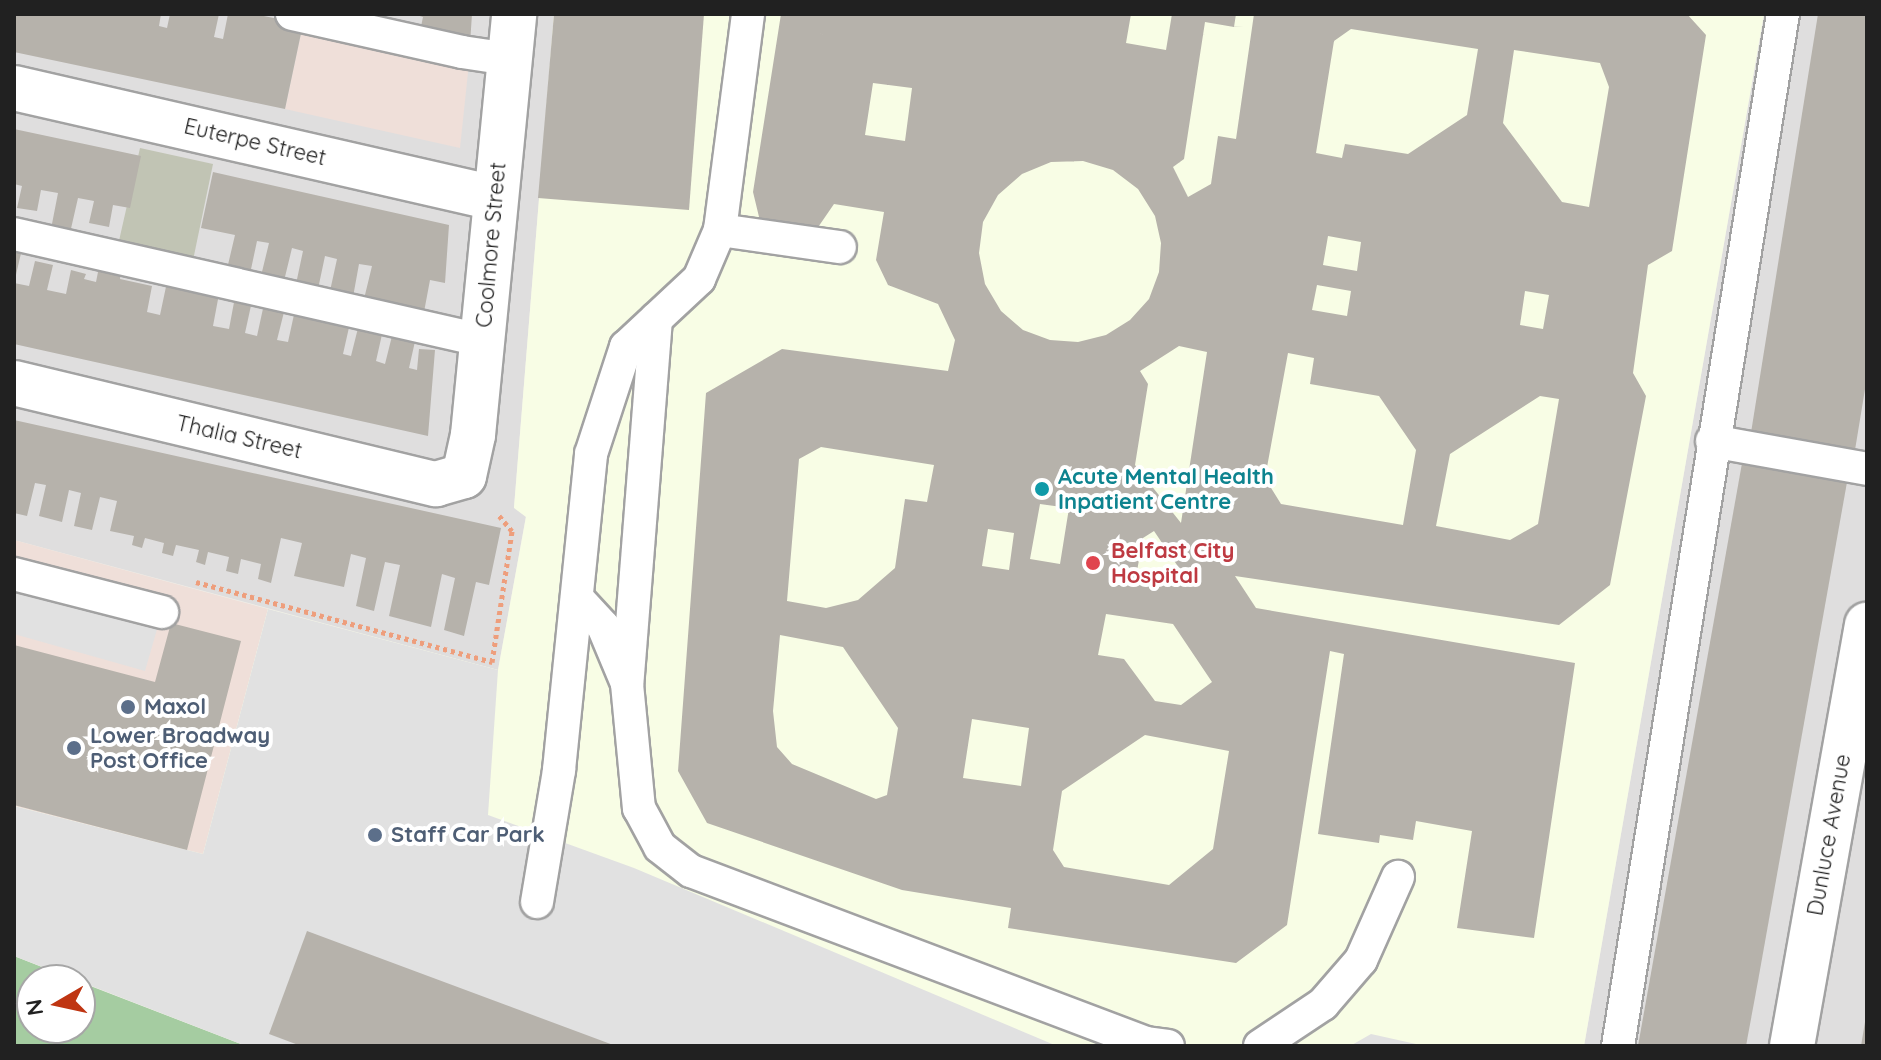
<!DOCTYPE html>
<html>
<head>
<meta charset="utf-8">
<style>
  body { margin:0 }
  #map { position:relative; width:1881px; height:1060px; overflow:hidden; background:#f0efe8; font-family:Quicksand,sans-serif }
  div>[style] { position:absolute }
  .residential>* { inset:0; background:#dfdede }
  .commercial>* { inset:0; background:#efdfd9 }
  .education>* { inset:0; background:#f8fde5 }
  .construction>* { inset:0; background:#c1c4b4 }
  .forest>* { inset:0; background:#a5cca1 }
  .parking>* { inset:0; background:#e1e1e1 }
  .building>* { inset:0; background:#b6b2ab }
  .path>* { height:5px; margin-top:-2.5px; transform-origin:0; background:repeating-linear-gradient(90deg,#ee9e7c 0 4px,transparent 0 8px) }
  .roads { filter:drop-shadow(2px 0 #a2a2a2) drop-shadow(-2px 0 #a2a2a2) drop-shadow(0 2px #a2a2a2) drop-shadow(0 -2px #a2a2a2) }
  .service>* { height:32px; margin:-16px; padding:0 16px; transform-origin:16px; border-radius:16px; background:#fff }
  .minor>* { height:44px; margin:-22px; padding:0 22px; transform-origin:22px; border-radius:22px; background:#fff }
  .dots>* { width:22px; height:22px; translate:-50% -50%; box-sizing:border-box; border:4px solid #fff; border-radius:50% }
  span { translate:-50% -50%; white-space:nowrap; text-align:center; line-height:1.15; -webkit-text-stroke:8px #fff; paint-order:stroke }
  .street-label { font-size:22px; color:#212121 }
  .culture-label { font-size:22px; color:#0d838f; font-weight:700 }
  .left { translate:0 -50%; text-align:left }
  .health-label { font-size:22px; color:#be3a42; font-weight:700 }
  .service-label { font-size:22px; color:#4e5e75; font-weight:700 }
  .frame { position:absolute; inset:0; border:16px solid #212121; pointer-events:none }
  .north { position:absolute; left:16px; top:964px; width:80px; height:80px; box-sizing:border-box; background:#fff; border:2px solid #a6a6a6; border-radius:50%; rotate:261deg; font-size:22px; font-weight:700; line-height:32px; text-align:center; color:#212121 }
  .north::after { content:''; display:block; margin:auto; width:28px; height:36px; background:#bf3512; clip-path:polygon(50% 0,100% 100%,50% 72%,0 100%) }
</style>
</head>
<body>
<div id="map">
  <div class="residential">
    <div style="clip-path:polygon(14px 14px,554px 14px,514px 507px,526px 516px,498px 670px,14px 540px)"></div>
    <div style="clip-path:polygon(1764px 14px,1867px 14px,1867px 1046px,1584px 1046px)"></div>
  </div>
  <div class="commercial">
    <div style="clip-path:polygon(303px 24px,469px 63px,460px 148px,285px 109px)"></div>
    <div style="clip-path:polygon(14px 540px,268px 609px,203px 855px,14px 806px)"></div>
  </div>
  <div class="education">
    <div style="clip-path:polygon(554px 14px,1764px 14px,1584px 1046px,246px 1046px,14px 956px,14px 806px,203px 854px,268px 609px,498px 670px,526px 517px,514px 508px)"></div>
  </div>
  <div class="construction">
    <div style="clip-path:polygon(140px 148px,213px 164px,191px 270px,116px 254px)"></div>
  </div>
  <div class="forest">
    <div style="clip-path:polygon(14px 956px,75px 980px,32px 980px,32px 1028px,80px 1028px,80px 982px,246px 1046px,14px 1046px)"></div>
  </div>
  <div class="parking">
    <div style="clip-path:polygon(14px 574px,162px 612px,145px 671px,14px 634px)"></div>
    <div style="clip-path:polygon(268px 609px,498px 670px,488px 815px,634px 868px,1057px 1046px,246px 1046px,14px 956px,14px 806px,203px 854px)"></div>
    <div style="clip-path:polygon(1371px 1034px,1425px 1046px,1350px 1046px)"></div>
  </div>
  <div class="building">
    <div style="clip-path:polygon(14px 14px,161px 14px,159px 26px,167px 28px,170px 14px,219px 14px,214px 37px,223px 39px,228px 14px,254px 14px,303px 24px,285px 109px,14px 52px)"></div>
    <div style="clip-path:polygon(413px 14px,472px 14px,470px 44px,419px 36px,423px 17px)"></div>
    <div style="clip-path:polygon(554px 14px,704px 14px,689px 210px,538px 198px)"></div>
    <div style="clip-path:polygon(evenodd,781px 14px,1131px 14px,1126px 43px,1166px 50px,1172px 14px,1236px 14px,1234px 27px,1205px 22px,1184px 159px,1173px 167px,1188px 197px,1211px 184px,1218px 136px,1236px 139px,1254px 14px,1687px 14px,1706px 35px,1672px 251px,1648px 265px,1633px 373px,1646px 396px,1610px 585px,1559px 625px,1235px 576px,1256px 608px,1575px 663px,1534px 938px,1457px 928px,1472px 831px,1416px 821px,1413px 840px,1380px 835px,1379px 843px,1318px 834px,1344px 654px,1330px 651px,1287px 925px,1236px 963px,1008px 928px,1011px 908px,902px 890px,707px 823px,678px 771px,706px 393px,782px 349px,948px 371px,955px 340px,938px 304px,888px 285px,876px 260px,884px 212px,834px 204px,812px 236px,760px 221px,753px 192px,781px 14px,1351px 29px,1478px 49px,1467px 115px,1408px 154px,1345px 144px,1342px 158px,1316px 153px,1334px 41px,1351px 29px,781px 14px,1514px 50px,1600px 63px,1609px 87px,1589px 207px,1562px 202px,1503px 123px,1514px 50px,781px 14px,873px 83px,912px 88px,905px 141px,865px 135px,873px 83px,781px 14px,1083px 161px,1113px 170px,1138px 189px,1155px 216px,1161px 243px,1159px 272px,1149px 299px,1130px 320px,1106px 335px,1078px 342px,1050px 340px,1023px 330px,1001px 311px,985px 284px,979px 253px,983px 222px,998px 195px,1022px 174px,1051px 162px,1083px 161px,781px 14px,1328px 236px,1361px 242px,1357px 271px,1323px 265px,1328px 236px,781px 14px,1317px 285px,1351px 291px,1347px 316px,1312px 310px,1317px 285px,781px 14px,1525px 291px,1549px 295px,1543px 329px,1520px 325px,1525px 291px,781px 14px,1179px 346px,1207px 352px,1181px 523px,1135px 465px,1148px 384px,1140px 371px,1179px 346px,781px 14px,1288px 353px,1314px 358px,1310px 384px,1379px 396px,1416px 450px,1403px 525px,1281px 504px,1265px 478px,1288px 353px,781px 14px,1540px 396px,1559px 399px,1538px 524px,1510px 540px,1436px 526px,1450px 454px,1540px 396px,781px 14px,821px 447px,934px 465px,927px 502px,905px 499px,895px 568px,858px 600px,826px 608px,787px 601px,799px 459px,821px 447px,781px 14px,1040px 504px,1069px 508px,1060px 564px,1030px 559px,1040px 504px,781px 14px,988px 529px,1014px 533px,1009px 570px,982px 566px,988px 529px,781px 14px,1154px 531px,1179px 568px,1167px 576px,1137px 571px,1143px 538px,1154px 531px,781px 14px,1106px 614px,1173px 624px,1212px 682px,1181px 705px,1155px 701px,1124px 659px,1098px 655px,1106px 614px,781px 14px,780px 635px,843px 647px,898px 728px,887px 795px,876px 799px,792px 764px,777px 747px,773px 711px,780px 635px,781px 14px,972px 719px,1029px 728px,1021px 786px,963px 778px,972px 719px,781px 14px,1145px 735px,1229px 751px,1213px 849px,1169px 885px,1064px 867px,1053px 850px,1062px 791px,1145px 735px)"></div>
    <div style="clip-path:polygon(1818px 14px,1867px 14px,1867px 377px,1854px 456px,1750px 439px)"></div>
    <div style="clip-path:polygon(14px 129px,141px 156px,130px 208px,113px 205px,109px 227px,89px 223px,94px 201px,78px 198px,70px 233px,51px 229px,58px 193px,41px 190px,37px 211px,17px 208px,22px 186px,14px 184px)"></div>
    <div style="clip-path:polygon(213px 172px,449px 225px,445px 283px,430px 280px,424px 312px,364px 299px,372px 266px,359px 264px,353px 297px,330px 291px,337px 259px,325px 256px,318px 289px,296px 284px,303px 251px,292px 248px,284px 281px,261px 276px,269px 243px,257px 241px,250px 274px,227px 269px,235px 235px,201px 228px)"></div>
    <div style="clip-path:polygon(14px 248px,22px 249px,15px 279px,14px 279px)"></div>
    <div style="clip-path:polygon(35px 261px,53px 265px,47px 290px,66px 294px,71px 270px,86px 274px,84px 279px,96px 282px,99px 267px,121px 271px,120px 279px,152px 286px,147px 312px,160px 315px,167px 282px,219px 294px,213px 326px,229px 329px,235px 297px,252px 301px,245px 333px,257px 336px,264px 304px,285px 308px,277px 340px,288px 342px,295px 310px,350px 323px,343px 354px,351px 356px,359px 324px,383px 330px,376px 361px,385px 364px,393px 332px,416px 337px,409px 368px,417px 370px,419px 349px,435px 350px,428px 436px,14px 344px,14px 283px,29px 286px)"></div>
    <div style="clip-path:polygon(14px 420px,501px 528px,489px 585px,476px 582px,464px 636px,444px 630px,455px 578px,442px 574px,431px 627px,389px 616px,400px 565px,385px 562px,374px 611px,356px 606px,366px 558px,351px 554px,344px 587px,294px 576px,302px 543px,281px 538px,271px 583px,258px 579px,261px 564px,241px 559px,238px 574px,226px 571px,229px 557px,208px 552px,205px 565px,196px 562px,199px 550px,176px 545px,173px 556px,162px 553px,164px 543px,145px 538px,142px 548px,132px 545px,134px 536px,110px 531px,117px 501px,100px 497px,92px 530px,74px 526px,81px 493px,69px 490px,62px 522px,39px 516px,46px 485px,35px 483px,27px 516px,14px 513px)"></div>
    <div style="clip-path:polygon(1744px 452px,1849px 471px,1758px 981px,1746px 1046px,1638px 1046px)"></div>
    <div style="clip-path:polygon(171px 623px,241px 641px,187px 850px,14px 805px,14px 645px,155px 682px)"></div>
    <div style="clip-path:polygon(307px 931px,616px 1046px,301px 1046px,269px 1034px)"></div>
    <div style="clip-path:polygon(1865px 1022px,1867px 1046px,1861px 1046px)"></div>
  </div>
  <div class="path">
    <div style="left:196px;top:582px;width:307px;rotate:15.1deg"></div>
    <div style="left:492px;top:662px;width:133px;rotate:-81.3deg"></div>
    <div style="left:512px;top:531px;width:23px;rotate:-130deg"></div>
  </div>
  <div class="roads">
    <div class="service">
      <div style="left:292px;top:14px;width:174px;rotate:12.6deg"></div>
      <div style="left:462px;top:52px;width:48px;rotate:8.5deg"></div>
      <div style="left:720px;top:230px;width:121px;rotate:8.1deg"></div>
      <div style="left:14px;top:234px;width:480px;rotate:12.8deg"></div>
      <div style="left:656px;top:319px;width:366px;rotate:94.5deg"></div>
      <div style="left:627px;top:684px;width:125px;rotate:84.5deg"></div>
      <div style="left:639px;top:808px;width:44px;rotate:61.7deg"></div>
      <div style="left:660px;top:847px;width:39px;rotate:38deg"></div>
      <div style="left:691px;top:871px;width:485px;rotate:20.7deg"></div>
      <div style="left:1145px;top:1043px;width:23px;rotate:7deg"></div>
      <div style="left:1712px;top:441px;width:158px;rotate:10.2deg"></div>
      <div style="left:14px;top:574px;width:153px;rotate:14.4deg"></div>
      <div style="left:577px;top:598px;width:38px;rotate:47deg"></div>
      <div style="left:603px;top:626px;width:60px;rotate:67.3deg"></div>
      <div style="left:537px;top:902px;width:134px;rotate:-80.5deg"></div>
      <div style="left:559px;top:770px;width:318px;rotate:-84.2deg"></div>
      <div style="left:591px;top:454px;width:113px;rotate:-71.9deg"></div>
      <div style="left:626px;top:347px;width:100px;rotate:-43deg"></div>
      <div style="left:699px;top:279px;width:53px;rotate:-66.8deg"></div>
      <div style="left:720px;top:230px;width:218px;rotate:-82.6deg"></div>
      <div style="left:1260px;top:1046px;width:76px;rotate:-33.7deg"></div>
      <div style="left:1323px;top:1004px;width:58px;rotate:-49.2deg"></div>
      <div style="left:1361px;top:960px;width:91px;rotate:-66deg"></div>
      <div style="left:1618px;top:1046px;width:1045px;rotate:-80.92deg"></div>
    </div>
    <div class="minor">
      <div style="left:14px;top:88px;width:493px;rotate:12.9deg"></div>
      <div style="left:14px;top:383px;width:434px;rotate:13.5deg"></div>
      <div style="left:436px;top:484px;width:29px;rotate:-16deg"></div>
      <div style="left:464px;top:476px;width:42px;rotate:-77.6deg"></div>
      <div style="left:473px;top:435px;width:423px;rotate:-84.4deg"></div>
      <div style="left:1792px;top:1046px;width:428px;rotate:-79.9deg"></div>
    </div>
  </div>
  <div class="dots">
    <div style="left:1042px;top:489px;background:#0f9aa8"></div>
    <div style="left:1093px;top:563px;background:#e0444e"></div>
    <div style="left:128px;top:707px;background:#5c6f8a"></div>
    <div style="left:74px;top:748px;background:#5c6f8a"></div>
    <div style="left:375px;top:835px;background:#5c6f8a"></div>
  </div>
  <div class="street-label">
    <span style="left:255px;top:142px;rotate:13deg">Euterpe Street</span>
    <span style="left:491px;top:245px;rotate:-85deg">Coolmore Street</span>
    <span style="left:239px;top:437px;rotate:13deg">Thalia Street</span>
    <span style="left:1829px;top:835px;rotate:-80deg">Dunluce Avenue</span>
  </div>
  <div class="culture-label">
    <span class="left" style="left:1058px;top:489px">Acute Mental Health<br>Inpatient Centre</span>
  </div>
  <div class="health-label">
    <span class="left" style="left:1111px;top:563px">Belfast City<br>Hospital</span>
  </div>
  <div class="service-label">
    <span class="left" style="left:144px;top:707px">Maxol</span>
    <span class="left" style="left:90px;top:748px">Lower Broadway<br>Post Office</span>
    <span class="left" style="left:391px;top:835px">Staff Car Park</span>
  </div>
  <div class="frame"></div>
  <div class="north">N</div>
</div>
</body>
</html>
